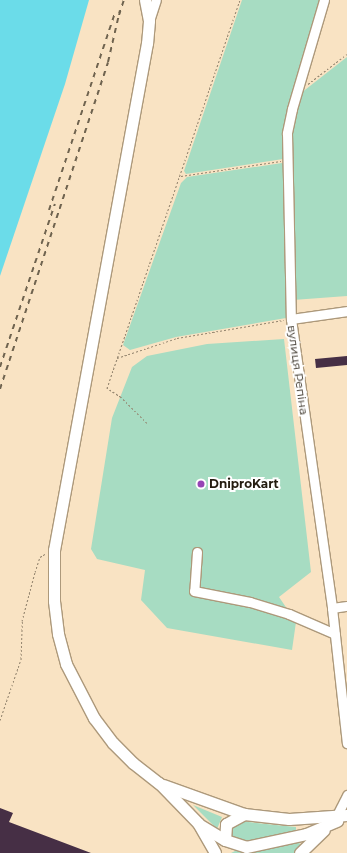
<!DOCTYPE html>
<html>
<head>
<meta charset="utf-8">
<style>
  body { margin:0 }
  #map { position:relative; width:347px; height:853px; overflow:hidden; background:#f9e3c3; font-family:Montserrat,sans-serif }
  div>[style] { position:absolute }
  .green>* { inset:0; background:#a7dcc2 }
  .water>* { inset:0; background:#6bdce9 }
  .building>* { inset:0; background:#462f45 }
  .path>* { height:1px; margin-top:-0.5px; transform-origin:0; background:repeating-linear-gradient(90deg,#92836d 0 2px,transparent 0 4px) }
  .roads { filter:drop-shadow(1px 0 #ad997b) drop-shadow(-1px 0 #ad997b) drop-shadow(0 1px #ad997b) drop-shadow(0 -1px #ad997b) }
  .minor>* { height:9px; margin:-4.5px; padding:0 4.5px; transform-origin:4.5px; border-radius:4.5px; background:#fff }
  .major>* { height:11px; margin:-5.5px; padding:0 5.5px; transform-origin:5.5px; border-radius:5.5px; background:#fff }
  .rail>* { height:2px; margin-top:-1px; transform-origin:0; background:repeating-linear-gradient(90deg,#6f634f 0 5px,transparent 0 10px) }
  .dots>* { width:11px; height:11px; translate:-50% -50%; box-sizing:border-box; border:2px solid #fff; border-radius:50% }
  span { translate:-50% -50%; white-space:nowrap; text-align:center; line-height:1.15; -webkit-text-stroke:4px #fff; paint-order:stroke }
  .street-label { font-size:12px; color:#241c10 }
  .poi-label { font-size:12px; color:#241c10; font-weight:700 }
  .left { translate:0 -50%; text-align:left }
</style>
</head>
<body>
<div id="map">
  <div class="green">
    <div style="clip-path:polygon(242px 0,321px 0,283px 159px,186px 174px,184px 171px)"></div>
    <div style="clip-path:polygon(347px 57px,347px 296px,293px 300px,291px 133px,295px 110px,301px 93px)"></div>
    <div style="clip-path:polygon(282px 163px,285px 165px,286px 318px,176px 337px,130px 350px,123px 345px,181px 183px,187px 177px)"></div>
    <div style="clip-path:polygon(284px 339px,311px 572px,279px 597px,296px 622px,292px 650px,167px 628px,141px 600px,145px 570px,97px 559px,91px 549px,112px 418px,132px 367px,147px 356px,207px 344px)"></div>
    <div style="clip-path:polygon(193px 805px,222px 817px,217px 829px)"></div>
    <div style="clip-path:polygon(238px 821px,296px 827px,296px 830px,268px 839px,241px 841px,229px 837px,229px 826px)"></div>
    <div style="clip-path:polygon(297px 842px,302px 845px,295px 853px,231px 853px,237px 850px,250px 852px,268px 849px)"></div>
  </div>
  <div class="water">
    <div style="clip-path:polygon(0 0,89px 0,65px 84px,0 276px)"></div>
  </div>
  <div class="building">
    <div style="clip-path:polygon(347px 356px,347px 365px,316px 368px,315px 359px)"></div>
    <div style="clip-path:polygon(0 808px,13px 813px,9px 822px,91px 853px,0 853px)"></div>
  </div>
  <div class="path">
    <div style="left:308px;top:84px;width:49px;rotate:-37.6deg"></div>
    <div style="left:181px;top:176px;width:101px;rotate:-8.5deg"></div>
    <div style="left:117px;top:358px;width:63px;rotate:-18.4deg"></div>
    <div style="left:177px;top:338px;width:108px;rotate:-9.6deg"></div>
    <div style="left:147px;top:423px;width:37px;rotate:-135deg"></div>
    <div style="left:121px;top:397px;width:17px;rotate:-147deg"></div>
    <div style="left:107px;top:388px;width:410px;rotate:-71.1deg"></div>
    <div style="left:0;top:720px;width:65px;rotate:-71deg"></div>
    <div style="left:21px;top:659px;width:38px;rotate:-88deg"></div>
    <div style="left:22px;top:621px;width:51px;rotate:-75.1deg"></div>
    <div style="left:35px;top:572px;width:16px;rotate:-72deg"></div>
    <div style="left:40px;top:557px;width:6px;rotate:-31deg"></div>
  </div>
  <div class="roads">
    <div class="minor">
      <div style="left:324px;top:0;width:114px;rotate:106.4deg"></div>
      <div style="left:292px;top:109px;width:25px;rotate:102deg"></div>
      <div style="left:287px;top:133px;width:186px;rotate:88.8deg"></div>
      <div style="left:291px;top:319px;width:292px;rotate:81.9deg"></div>
      <div style="left:332px;top:608px;width:136px;rotate:83.7deg"></div>
      <div style="left:149px;top:21px;width:22px;rotate:-72deg"></div>
      <div style="left:291px;top:319px;width:57px;rotate:-8.1deg"></div>
      <div style="left:197px;top:552px;width:39px;rotate:94deg"></div>
      <div style="left:194px;top:591px;width:57px;rotate:11.1deg"></div>
      <div style="left:250px;top:602px;width:41px;rotate:17.1deg"></div>
      <div style="left:289px;top:614px;width:50px;rotate:23.5deg"></div>
      <div style="left:332px;top:608px;width:15px;rotate:-8deg"></div>
      <div style="left:336px;top:817px;width:25px;rotate:-63deg"></div>
    </div>
    <div class="major">
      <div style="left:145px;top:0;width:21px;rotate:79deg"></div>
      <div style="left:149px;top:21px;width:22px;rotate:95deg"></div>
      <div style="left:147px;top:43px;width:515px;rotate:100.39deg"></div>
      <div style="left:54px;top:550px;width:51px;rotate:90deg"></div>
      <div style="left:54px;top:601px;width:33px;rotate:83deg"></div>
      <div style="left:58px;top:634px;width:31px;rotate:75deg"></div>
      <div style="left:66px;top:664px;width:61px;rotate:62.6deg"></div>
      <div style="left:94px;top:718px;width:31px;rotate:53deg"></div>
      <div style="left:113px;top:743px;width:28px;rotate:45deg"></div>
      <div style="left:133px;top:763px;width:33px;rotate:38deg"></div>
      <div style="left:159px;top:783px;width:56px;rotate:45.7deg"></div>
      <div style="left:198px;top:823px;width:34px;rotate:60deg"></div>
      <div style="left:163px;top:785px;width:86px;rotate:19.7deg"></div>
      <div style="left:244px;top:814px;width:45px;rotate:6.3deg"></div>
      <div style="left:289px;top:819px;width:58px;rotate:-3.9deg"></div>
      <div style="left:200px;top:825px;width:29px;rotate:31deg"></div>
      <div style="left:225px;top:840px;width:22px;rotate:18deg"></div>
      <div style="left:246px;top:847px;width:61px;rotate:-12.2deg"></div>
      <div style="left:306px;top:834px;width:34px;rotate:-23deg"></div>
      <div style="left:225px;top:840px;width:16px;rotate:-86deg"></div>
      <div style="left:226px;top:824px;width:21px;rotate:-29deg"></div>
      <div style="left:300px;top:853px;width:33px;rotate:-44deg"></div>
    </div>
  </div>
  <div class="rail">
    <div style="left:119px;top:15px;width:16px;rotate:-72deg"></div>
    <div style="left:49px;top:210px;width:208px;rotate:-71.5deg"></div>
    <div style="left:0;top:367px;width:172px;rotate:-71.4deg"></div>
    <div style="left:0;top:389px;width:344px;rotate:-71.7deg"></div>
    <div style="left:108px;top:62px;width:53px;rotate:-77deg"></div>
  </div>
  <div class="dots">
    <div style="left:201px;top:484px;background:#9645b5"></div>
  </div>
  <div class="street-label">
    <span style="left:298px;top:370px;rotate:82deg">вулиця Репіна</span>
  </div>
  <div class="poi-label">
    <span class="left" style="left:209px;top:484px">DniproKart</span>
  </div>
</div>
</body>
</html>
